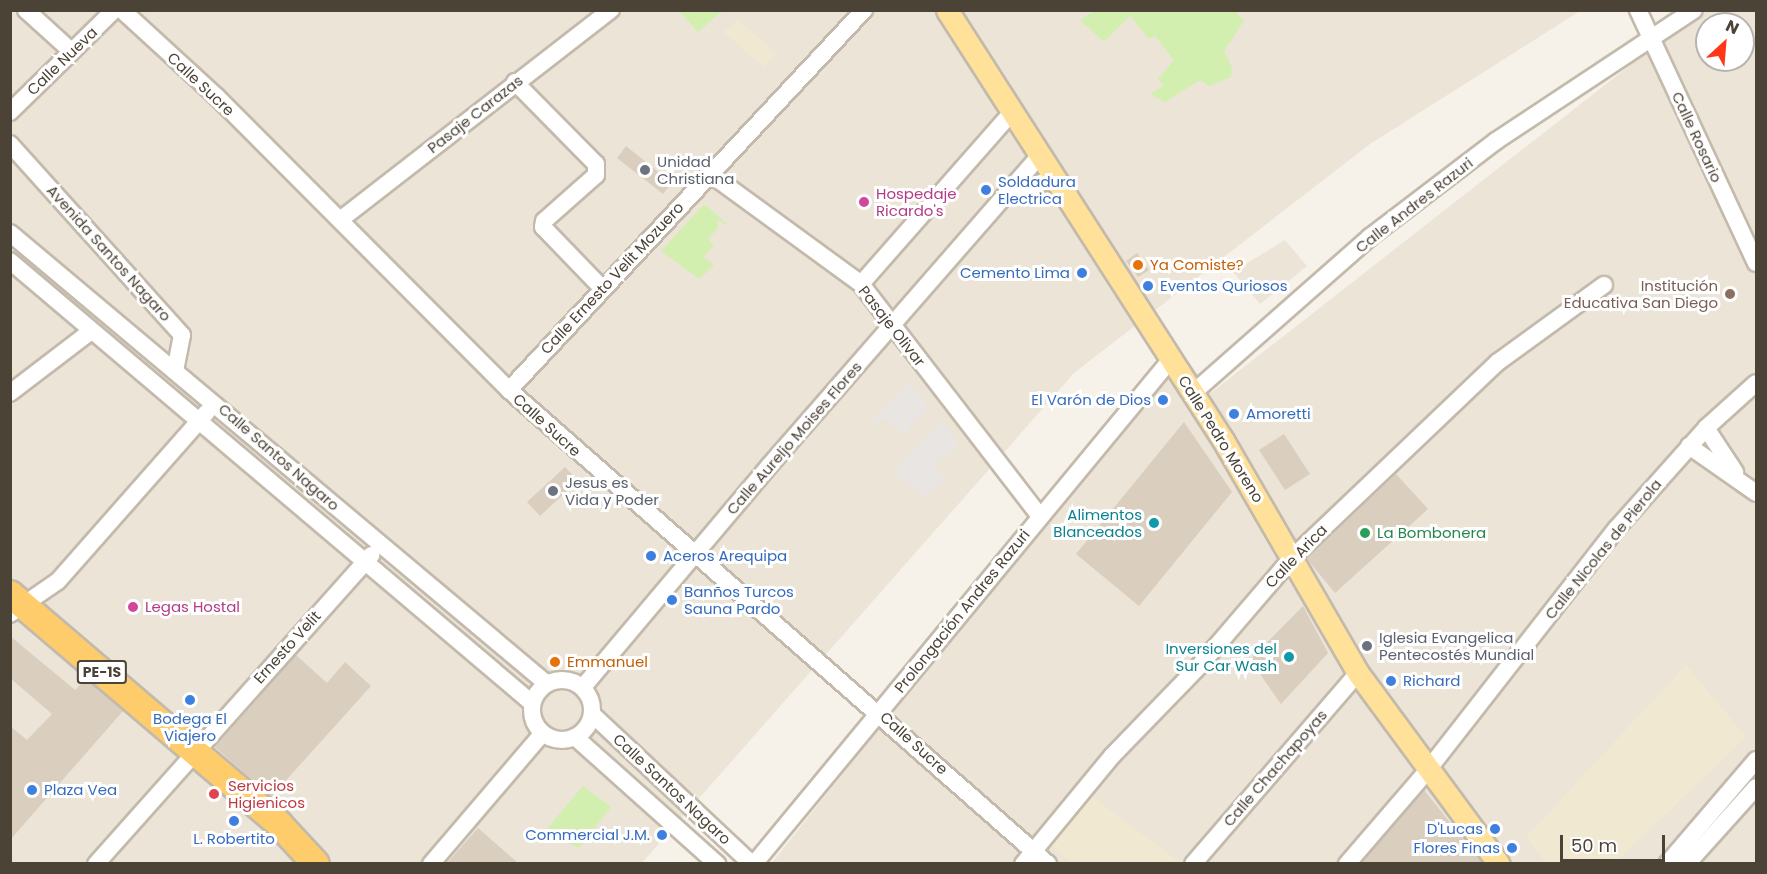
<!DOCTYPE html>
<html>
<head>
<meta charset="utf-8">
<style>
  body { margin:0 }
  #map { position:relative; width:1767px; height:874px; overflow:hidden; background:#f6f2ea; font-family:Poppins,sans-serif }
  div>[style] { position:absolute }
  .residential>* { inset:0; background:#ebe4d7 }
  .education>* { inset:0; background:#f1e8d2 }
  .green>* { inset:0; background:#d3efaf }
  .parking>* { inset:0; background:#e8e5e2 }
  .building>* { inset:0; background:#dacebe }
  .roads { filter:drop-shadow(2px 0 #c3baab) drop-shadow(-2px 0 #c3baab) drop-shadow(0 2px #c3baab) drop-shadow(0 -2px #c3baab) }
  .minor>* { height:16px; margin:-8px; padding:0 8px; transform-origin:8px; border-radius:8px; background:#fff }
  .minor>.ring { margin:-8px; padding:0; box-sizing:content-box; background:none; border:16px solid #fff; border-radius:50% }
  .major>* { height:21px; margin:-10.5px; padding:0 10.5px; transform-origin:10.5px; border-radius:10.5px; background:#ffe19a }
  .highway>* { height:26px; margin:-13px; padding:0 13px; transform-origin:13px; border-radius:13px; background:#ffcc6c }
  .dots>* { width:16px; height:16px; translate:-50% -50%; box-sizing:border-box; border:3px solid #fff; border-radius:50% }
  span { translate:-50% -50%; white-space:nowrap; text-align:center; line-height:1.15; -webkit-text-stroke:6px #fff; paint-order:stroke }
  .shield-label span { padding:2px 4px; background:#fff; border:2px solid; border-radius:4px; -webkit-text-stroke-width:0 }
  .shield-label { font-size:14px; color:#4c4337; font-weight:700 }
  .street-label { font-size:15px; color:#4c4337 }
  .worship-label { font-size:15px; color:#5b616d }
  .left { translate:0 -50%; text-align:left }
  .shop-label { font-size:15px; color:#366cbe }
  .right { translate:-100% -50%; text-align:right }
  .hotel-label { font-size:15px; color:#b23c85 }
  .food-label { font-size:15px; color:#c56008 }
  .education-label { font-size:15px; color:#785e54 }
  .culture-label { font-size:15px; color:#0d838f }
  .leisure-label { font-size:15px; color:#27864d }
  .health-label { font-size:15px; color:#be3a42 }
  .frame { position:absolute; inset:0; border:12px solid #4c4337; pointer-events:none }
  .north { position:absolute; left:1695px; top:12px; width:60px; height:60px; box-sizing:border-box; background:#fff; border:2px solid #b7b4af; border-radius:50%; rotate:26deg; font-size:16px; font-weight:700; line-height:24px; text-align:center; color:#4c4337 }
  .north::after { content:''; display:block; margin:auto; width:21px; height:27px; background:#ff3718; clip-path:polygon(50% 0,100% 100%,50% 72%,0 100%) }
  .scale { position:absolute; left:1560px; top:835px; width:105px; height:27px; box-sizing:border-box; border:3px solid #4c4337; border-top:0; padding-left:8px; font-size:18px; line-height:21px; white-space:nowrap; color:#4c4337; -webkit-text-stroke:4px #fff; paint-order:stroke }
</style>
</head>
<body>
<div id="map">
  <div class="residential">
    <div style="clip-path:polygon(10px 11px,1580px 11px,1370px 144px,1074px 373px,641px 864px,11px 863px)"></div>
    <div style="clip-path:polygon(evenodd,1706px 11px,1756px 11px,1756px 863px,771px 864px,1179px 350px,1212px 392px,1633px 63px,1706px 11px,1707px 24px,1743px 24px,1743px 60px,1707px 60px,1707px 24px)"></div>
    <div style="clip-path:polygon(1285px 240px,1307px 266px,1260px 304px,1233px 272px)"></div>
  </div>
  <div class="education">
    <div style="clip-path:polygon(738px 20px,776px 53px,764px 67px,723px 32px)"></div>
    <div style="clip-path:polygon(1686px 665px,1746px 737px,1615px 863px,1546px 863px,1526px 837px)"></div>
    <div style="clip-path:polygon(1090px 794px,1116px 815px,1180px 862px,1072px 863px,1050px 845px,1050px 838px)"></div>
  </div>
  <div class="green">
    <div style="clip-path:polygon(1234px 10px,1244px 21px,1224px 51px,1232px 67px,1231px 77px,1209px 86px,1200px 80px,1165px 102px,1150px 94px,1164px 86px,1158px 79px,1174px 60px,1155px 36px,1149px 39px,1130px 16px,1104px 42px,1080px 20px,1094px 11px)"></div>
    <div style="clip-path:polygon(679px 11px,722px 11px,698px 32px)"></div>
    <div style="clip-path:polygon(704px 204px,731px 227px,717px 220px,718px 228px,708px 239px,714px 246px,703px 257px,714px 265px,699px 279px,661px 251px)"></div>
    <div style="clip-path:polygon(583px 786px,611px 807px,579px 848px,544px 832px)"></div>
  </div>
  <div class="parking">
    <div style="clip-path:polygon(908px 383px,929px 407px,903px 434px,884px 418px,876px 425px,873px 419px)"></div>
    <div style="clip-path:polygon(942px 422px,959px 443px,933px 467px,945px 479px,925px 497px,892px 472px)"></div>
  </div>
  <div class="building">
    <div style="clip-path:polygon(626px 146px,672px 183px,663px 194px,617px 158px)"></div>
    <div style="clip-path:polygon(1137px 253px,1149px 270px,1138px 277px,1126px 261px)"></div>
    <div style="clip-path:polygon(1184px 422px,1232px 492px,1139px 606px,1076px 554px)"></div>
    <div style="clip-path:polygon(1284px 434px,1310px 474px,1285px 490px,1259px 450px)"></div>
    <div style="clip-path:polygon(565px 467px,578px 481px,540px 516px,527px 502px)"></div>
    <div style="clip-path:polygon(1396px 474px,1428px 509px,1335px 593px,1307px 559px)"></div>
    <div style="clip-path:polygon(1303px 606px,1328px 653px,1281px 704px,1250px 660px)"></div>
    <div style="clip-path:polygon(10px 636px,75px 690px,86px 679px,123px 711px,10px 840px,10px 726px,27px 740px,52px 714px,10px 678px)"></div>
    <div style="clip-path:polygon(296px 655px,327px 683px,345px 662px,371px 686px,271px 797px,215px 747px)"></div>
    <div style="clip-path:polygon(1424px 790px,1483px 864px,1361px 864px)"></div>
    <div style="clip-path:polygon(478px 828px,519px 864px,446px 864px)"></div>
  </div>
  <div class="roads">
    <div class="minor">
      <div style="left:26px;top:10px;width:59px;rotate:42.3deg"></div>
      <div style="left:122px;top:10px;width:129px;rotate:42.5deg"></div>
      <div style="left:217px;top:97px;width:414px;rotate:45.1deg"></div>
      <div style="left:509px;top:390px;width:718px;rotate:41.33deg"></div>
      <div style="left:1638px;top:10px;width:279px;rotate:65deg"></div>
      <div style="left:515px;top:82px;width:115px;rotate:45.4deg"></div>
      <div style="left:596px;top:164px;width:11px;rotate:90deg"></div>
      <div style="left:596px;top:175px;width:69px;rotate:138.5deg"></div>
      <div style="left:544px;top:221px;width:6px;rotate:99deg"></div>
      <div style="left:543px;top:227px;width:83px;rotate:46deg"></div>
      <div style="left:10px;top:112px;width:146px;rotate:-44.4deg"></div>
      <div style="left:10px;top:144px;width:257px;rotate:48deg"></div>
      <div style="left:182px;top:335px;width:37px;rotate:101deg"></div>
      <div style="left:709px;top:173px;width:188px;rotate:36.1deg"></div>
      <div style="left:861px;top:284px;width:292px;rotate:52.4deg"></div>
      <div style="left:1010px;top:193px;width:45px;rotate:-18deg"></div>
      <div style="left:340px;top:220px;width:343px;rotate:-37.8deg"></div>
      <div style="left:10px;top:233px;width:700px;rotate:40.02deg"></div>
      <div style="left:10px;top:261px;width:684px;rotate:40.26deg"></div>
      <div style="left:861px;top:284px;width:229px;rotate:-48.7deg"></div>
      <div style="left:509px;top:390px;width:520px;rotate:-46.95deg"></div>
      <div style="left:10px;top:393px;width:102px;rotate:-37.4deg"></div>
      <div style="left:1193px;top:393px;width:236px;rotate:-41.4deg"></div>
      <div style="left:1370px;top:237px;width:158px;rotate:-37.3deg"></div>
      <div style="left:1496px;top:141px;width:237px;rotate:-33.5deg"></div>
      <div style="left:1706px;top:428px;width:53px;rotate:56.6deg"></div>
      <div style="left:1689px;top:446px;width:82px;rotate:35deg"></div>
      <div style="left:10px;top:614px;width:58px;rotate:-34.5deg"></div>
      <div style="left:58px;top:581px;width:225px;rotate:-48.6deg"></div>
      <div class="ring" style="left:532px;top:680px;width:44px;height:44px"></div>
      <div style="left:583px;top:687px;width:289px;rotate:-49.9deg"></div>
      <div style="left:769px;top:466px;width:411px;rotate:-48.9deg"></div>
      <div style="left:592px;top:714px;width:219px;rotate:43.2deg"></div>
      <div style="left:575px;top:737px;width:191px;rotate:41.8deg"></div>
      <div style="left:96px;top:864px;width:414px;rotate:-48.3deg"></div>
      <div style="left:431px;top:864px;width:171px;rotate:-49.5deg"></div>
      <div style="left:754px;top:864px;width:656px;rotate:-50.44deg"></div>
      <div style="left:1023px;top:864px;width:140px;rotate:-50.5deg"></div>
      <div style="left:1112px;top:756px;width:128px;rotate:-45.9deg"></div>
      <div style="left:1201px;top:664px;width:138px;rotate:-49.4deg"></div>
      <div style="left:1291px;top:559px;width:286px;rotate:-43.6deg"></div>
      <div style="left:1498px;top:362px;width:131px;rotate:-36deg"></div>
      <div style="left:1193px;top:864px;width:252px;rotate:-49.2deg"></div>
      <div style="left:1347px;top:864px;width:123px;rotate:-49.3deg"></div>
      <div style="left:1427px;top:771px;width:308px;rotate:-52deg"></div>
      <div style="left:1617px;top:528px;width:134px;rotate:-48.3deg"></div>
      <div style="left:1706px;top:428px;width:67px;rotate:-42deg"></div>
      <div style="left:1667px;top:864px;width:137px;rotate:-49.4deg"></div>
      <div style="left:1687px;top:864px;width:103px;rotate:-48.1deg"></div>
    </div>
    <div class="major">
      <div style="left:947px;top:10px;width:511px;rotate:57.31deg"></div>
      <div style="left:1223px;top:440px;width:269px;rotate:59.9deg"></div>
      <div style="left:1358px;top:673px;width:237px;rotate:53.6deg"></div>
    </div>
    <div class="highway">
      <div style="left:10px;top:594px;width:354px;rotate:40.5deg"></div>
      <div style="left:279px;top:824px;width:54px;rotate:47.2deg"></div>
    </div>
  </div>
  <div class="dots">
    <div style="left:645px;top:170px;background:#6b7280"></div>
    <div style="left:986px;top:190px;background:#3f7fe0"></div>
    <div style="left:864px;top:202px;background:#d1479c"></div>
    <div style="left:1138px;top:265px;background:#e8710a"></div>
    <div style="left:1082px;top:273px;background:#3f7fe0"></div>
    <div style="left:1148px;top:286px;background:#3f7fe0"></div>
    <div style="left:1730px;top:294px;background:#8d6e63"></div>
    <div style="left:1163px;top:400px;background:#3f7fe0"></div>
    <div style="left:1234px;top:414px;background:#3f7fe0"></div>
    <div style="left:553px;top:491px;background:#6b7280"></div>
    <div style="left:1154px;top:523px;background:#0f9aa8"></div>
    <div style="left:1365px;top:533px;background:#2e9e5b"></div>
    <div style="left:651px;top:556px;background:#3f7fe0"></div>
    <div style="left:672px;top:600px;background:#3f7fe0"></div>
    <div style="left:133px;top:607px;background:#d1479c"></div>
    <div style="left:1367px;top:646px;background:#6b7280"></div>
    <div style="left:1289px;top:657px;background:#0f9aa8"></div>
    <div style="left:555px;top:662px;background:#e8710a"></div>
    <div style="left:1391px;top:681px;background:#3f7fe0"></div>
    <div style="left:190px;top:700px;background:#3f7fe0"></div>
    <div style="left:32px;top:790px;background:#3f7fe0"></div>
    <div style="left:214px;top:794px;background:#e0444e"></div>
    <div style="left:234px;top:821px;background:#3f7fe0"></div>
    <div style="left:1495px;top:829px;background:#3f7fe0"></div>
    <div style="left:662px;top:835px;background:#3f7fe0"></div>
    <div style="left:1512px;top:848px;background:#3f7fe0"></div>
  </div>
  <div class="shield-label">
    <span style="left:102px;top:672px">PE-1S</span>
  </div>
  <div class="street-label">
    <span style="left:62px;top:61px;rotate:-44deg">Calle Nueva</span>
    <span style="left:201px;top:84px;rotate:43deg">Calle Sucre</span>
    <span style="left:475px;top:114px;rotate:-38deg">Pasaje Carazas</span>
    <span style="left:1697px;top:137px;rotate:65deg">Calle Rosario</span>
    <span style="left:1414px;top:205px;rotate:-38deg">Calle Andres Razuri</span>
    <span style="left:109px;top:253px;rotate:48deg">Avenida Santos Nagaro</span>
    <span style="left:612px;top:278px;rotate:-47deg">Calle Ernesto Velit Mozuero</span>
    <span style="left:892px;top:326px;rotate:52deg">Pasaje Olivar</span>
    <span style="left:547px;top:425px;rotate:42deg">Calle Sucre</span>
    <span style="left:794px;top:438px;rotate:-49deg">Calle Aureljo Moises Flores</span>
    <span style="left:1221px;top:439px;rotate:58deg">Calle Pedro Moreno</span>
    <span style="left:279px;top:457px;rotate:41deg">Calle Santos Nagaro</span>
    <span style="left:1603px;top:549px;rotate:-51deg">Calle Nicolas de Pierola</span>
    <span style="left:1296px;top:556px;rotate:-46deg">Calle Arica</span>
    <span style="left:962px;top:611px;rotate:-51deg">Prolongación Andres Razuri</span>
    <span style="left:287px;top:647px;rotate:-48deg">Ernesto Velit</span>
    <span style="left:914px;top:743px;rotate:42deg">Calle Sucre</span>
    <span style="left:1275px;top:768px;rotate:-49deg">Calle Chachapoyas</span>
    <span style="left:672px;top:789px;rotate:43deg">Calle Santos Nagaro</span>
  </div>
  <div class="worship-label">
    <span class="left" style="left:657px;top:170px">Unidad<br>Christiana</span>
    <span class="left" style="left:565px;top:491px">Jesus es<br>Vida y Poder</span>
    <span class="left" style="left:1379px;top:646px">Iglesia Evangelica<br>Pentecostés Mundial</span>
  </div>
  <div class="shop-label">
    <span class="left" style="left:998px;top:190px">Soldadura<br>Electrica</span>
    <span class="right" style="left:1070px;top:273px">Cemento Lima</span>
    <span class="left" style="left:1160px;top:286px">Eventos Quriosos</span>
    <span class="right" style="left:1151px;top:400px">El Varón de Dios</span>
    <span class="left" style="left:1246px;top:414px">Amoretti</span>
    <span class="left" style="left:663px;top:556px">Aceros Arequipa</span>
    <span class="left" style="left:684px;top:600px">Banños Turcos<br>Sauna Pardo</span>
    <span class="left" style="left:1403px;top:681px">Richard</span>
    <span style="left:190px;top:727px">Bodega El<br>Viajero</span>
    <span class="left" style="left:44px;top:790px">Plaza Vea</span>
    <span class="right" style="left:1483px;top:829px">D'Lucas</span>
    <span class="right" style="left:650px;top:835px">Commercial J.M.</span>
    <span style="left:234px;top:839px">L. Robertito</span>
    <span class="right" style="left:1500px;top:848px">Flores Finas</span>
  </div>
  <div class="hotel-label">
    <span class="left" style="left:876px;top:202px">Hospedaje<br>Ricardo's</span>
    <span class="left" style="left:145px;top:607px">Legas Hostal</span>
  </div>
  <div class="food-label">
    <span class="left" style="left:1150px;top:265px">Ya Comiste?</span>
    <span class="left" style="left:567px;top:662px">Emmanuel</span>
  </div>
  <div class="education-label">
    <span class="right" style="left:1718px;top:294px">Institución<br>Educativa San Diego</span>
  </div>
  <div class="culture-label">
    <span class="right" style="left:1142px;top:523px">Alimentos<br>Blanceados</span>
    <span class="right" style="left:1277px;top:657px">Inversiones del<br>Sur Car Wash</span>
  </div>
  <div class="leisure-label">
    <span class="left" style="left:1377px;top:533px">La Bombonera</span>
  </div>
  <div class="health-label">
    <span class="left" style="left:228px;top:794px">Servicios<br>Higienicos</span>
  </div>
  <div class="frame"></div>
  <div class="north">N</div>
  <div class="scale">50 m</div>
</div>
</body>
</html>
